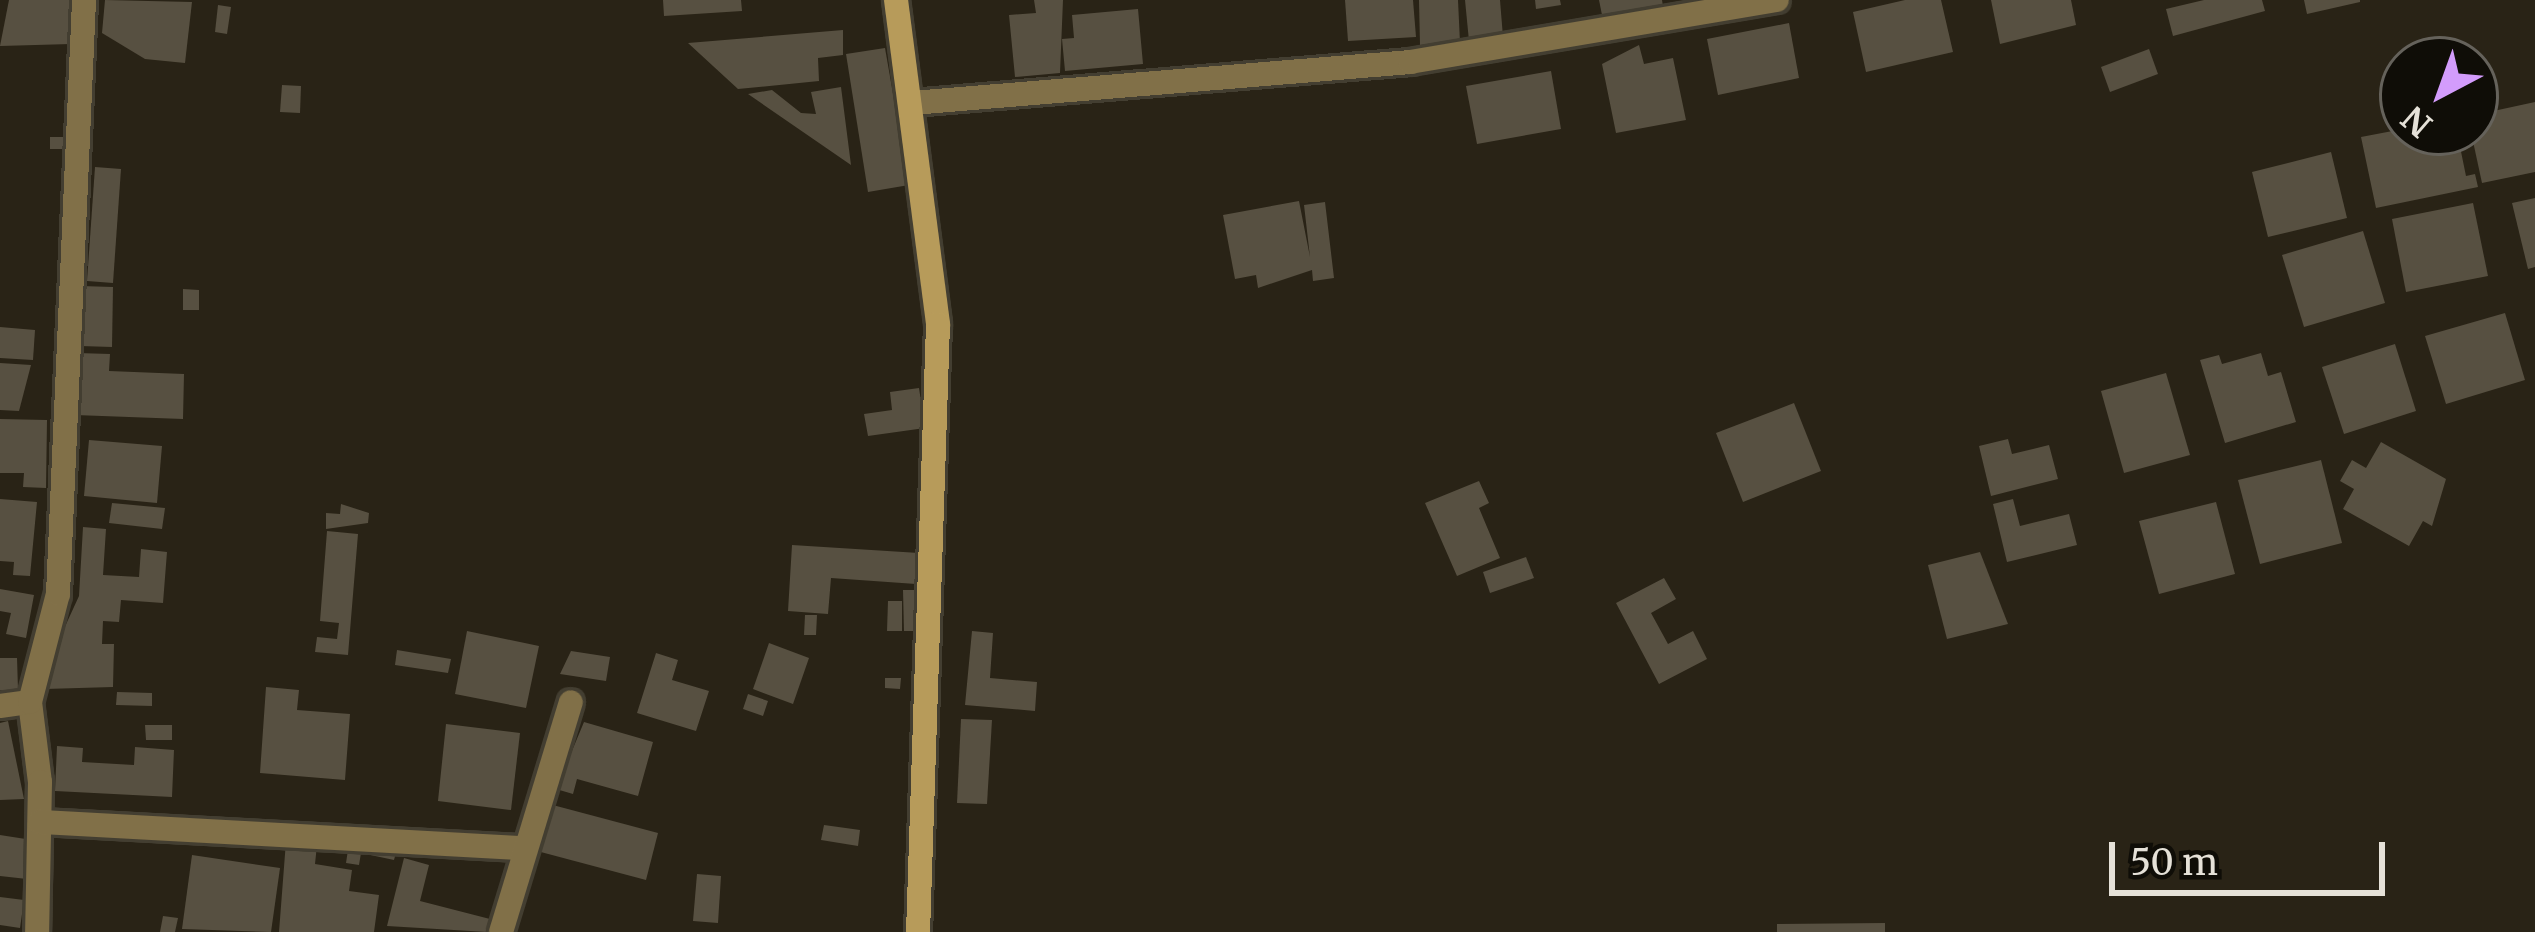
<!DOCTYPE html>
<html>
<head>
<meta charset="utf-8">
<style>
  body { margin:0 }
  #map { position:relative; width:2535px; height:932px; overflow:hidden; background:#292316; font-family:Merriweather,serif }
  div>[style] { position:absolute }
  .building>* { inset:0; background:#575041 }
  .roads { filter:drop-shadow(3px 0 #433e31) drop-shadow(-3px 0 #433e31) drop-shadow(0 3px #433e31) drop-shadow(0 -3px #433e31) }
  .street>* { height:24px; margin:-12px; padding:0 12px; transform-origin:12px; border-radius:12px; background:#817048 }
  .secondary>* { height:24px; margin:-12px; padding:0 12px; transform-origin:12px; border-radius:12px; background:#b79b5a }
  span { translate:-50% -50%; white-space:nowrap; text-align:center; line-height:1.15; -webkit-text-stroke:9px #0f0d07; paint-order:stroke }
  .north { position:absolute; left:2379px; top:36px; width:120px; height:120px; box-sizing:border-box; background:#0f0d07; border:3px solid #65625b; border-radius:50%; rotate:221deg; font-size:33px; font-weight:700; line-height:48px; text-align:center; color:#e5e1d8 }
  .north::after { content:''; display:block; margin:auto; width:42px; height:54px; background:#d39cfc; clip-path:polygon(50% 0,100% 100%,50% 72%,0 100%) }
  .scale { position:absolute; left:2109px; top:842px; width:276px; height:54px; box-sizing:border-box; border:6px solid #e5e1d8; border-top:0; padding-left:15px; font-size:36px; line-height:42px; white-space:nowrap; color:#e5e1d8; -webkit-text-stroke:9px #0f0d07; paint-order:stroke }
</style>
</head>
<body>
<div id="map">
  <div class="building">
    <div style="clip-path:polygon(9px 0,70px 0,71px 44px,0 46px)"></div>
    <div style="clip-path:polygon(105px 0,192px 2px,185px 63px,145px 59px,102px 33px)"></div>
    <div style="clip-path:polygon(663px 0,741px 0,742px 11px,664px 16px)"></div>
    <div style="clip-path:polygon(1034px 0,1063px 0,1060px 73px,1015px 77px,1009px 15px,1036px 13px)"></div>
    <div style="clip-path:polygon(1345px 0,1413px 0,1416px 37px,1348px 41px)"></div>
    <div style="clip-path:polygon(1419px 0,1458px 0,1460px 43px,1420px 45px)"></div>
    <div style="clip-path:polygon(1465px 0,1500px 0,1503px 37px,1469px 41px)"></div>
    <div style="clip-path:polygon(1535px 0,1560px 0,1561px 5px,1536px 9px)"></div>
    <div style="clip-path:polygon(1599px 0,1662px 0,1663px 6px,1602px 15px)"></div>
    <div style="clip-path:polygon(1905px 0,1941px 0,1953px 52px,1866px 72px,1853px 12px)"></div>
    <div style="clip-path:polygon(1991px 0,2071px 0,2076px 25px,2000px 44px)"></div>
    <div style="clip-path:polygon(2204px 0,2262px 0,2265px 11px,2173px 36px,2166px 9px)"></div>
    <div style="clip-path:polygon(2304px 0,2360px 0,2360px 2px,2307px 14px)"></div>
    <div style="clip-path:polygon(218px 5px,231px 7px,227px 34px,215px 32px)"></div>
    <div style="clip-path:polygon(1138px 9px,1143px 64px,1065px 71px,1062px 39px,1074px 38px,1072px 15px)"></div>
    <div style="clip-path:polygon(1789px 23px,1799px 78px,1718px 95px,1707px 39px)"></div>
    <div style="clip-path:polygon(843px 30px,843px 55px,818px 58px,819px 81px,738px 89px,688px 43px)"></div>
    <div style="clip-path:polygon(1639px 45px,1644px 64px,1673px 58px,1686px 120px,1616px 133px,1602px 64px)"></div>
    <div style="clip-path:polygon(885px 48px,909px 185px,868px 192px,846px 54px)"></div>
    <div style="clip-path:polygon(2149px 49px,2158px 74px,2110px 92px,2101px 67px)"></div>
    <div style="clip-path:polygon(1551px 71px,1561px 129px,1477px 144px,1466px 86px)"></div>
    <div style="clip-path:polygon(282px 85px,301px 86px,300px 113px,280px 112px)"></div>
    <div style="clip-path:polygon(841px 87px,851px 165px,748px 94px,772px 90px,801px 113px,816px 114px,811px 92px)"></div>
    <div style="clip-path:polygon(2535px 102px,2535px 172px,2482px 183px,2471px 132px,2475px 115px)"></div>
    <div style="clip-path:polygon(2403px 129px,2457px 132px,2466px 176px,2475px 174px,2478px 187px,2376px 208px,2361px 137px)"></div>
    <div style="clip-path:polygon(50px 137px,67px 137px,68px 149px,50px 149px)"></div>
    <div style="clip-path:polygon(2331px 152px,2347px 218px,2268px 237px,2252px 172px)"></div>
    <div style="clip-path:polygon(95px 167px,121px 169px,113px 283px,87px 281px)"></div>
    <div style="clip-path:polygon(2535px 198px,2535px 267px,2528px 269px,2512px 203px)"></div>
    <div style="clip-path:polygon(1299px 201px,1310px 257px,1304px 205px,1325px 202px,1334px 278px,1313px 281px,1312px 270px,1258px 288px,1256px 275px,1235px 279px,1223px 215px)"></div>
    <div style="clip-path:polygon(2473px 203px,2488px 276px,2406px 292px,2392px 219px)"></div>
    <div style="clip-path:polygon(2363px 231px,2385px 303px,2304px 327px,2282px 255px)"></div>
    <div style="clip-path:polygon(81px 286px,113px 287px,112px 347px,80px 346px)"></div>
    <div style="clip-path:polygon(183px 289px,199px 290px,199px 310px,183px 310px)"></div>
    <div style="clip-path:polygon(2505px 313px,2525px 380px,2446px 404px,2425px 336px)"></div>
    <div style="clip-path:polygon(0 327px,35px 330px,33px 360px,0 358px)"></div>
    <div style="clip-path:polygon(2395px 344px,2416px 411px,2344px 434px,2322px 367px)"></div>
    <div style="clip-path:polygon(77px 353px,110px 354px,109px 371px,184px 374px,183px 419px,75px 415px)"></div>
    <div style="clip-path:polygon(2261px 353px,2268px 376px,2281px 372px,2296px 422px,2225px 443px,2200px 360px,2219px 355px,2222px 364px)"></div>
    <div style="clip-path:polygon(0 363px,31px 365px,19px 411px,0 410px)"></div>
    <div style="clip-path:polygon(2166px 373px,2190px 455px,2124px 473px,2101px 391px)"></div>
    <div style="clip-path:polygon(919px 388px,925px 428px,868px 436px,864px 414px,892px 410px,890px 392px)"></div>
    <div style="clip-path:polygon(1794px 403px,1821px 471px,1743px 502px,1716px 433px)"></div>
    <div style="clip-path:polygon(0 419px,47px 420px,46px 488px,23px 487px,24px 473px,0 473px)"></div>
    <div style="clip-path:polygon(2008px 439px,2012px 454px,2049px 445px,2058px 479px,1991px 496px,1979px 446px)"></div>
    <div style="clip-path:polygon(89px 440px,162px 446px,157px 503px,84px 496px)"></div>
    <div style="clip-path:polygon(2381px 442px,2446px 479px,2432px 526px,2423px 521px,2409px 546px,2343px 509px,2354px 489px,2340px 481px,2352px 460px,2366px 468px)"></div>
    <div style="clip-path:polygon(2321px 460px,2342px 543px,2260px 564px,2238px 480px)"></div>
    <div style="clip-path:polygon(1479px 481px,1489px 503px,1479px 508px,1500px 558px,1457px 576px,1425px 503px)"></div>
    <div style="clip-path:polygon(0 499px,37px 502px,30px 576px,13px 575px,14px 562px,0 561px)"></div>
    <div style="clip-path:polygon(2013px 499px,2020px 526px,2069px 514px,2077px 545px,2007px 562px,1993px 504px)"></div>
    <div style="clip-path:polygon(2216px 502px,2235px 574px,2159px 594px,2139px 521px)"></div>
    <div style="clip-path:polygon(112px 503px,165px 508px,162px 529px,109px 523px)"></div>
    <div style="clip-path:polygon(341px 504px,369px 513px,368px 523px,326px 529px,326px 513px,340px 514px)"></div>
    <div style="clip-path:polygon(83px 527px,106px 529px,103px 575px,139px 577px,141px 549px,167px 552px,163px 603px,121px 600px,119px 622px,103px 621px,102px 644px,114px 644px,113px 687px,45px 689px,45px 670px,79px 596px)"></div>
    <div style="clip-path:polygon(327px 531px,358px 534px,348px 655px,315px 652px,317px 637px,337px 639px,339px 623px,320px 621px)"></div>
    <div style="clip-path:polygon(792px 545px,919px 553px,916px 584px,831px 578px,828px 614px,788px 611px)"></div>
    <div style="clip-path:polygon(1980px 552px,2008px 624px,1947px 639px,1928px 565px)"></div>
    <div style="clip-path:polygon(1526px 557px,1534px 578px,1490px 593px,1483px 572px)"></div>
    <div style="clip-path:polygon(1664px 578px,1676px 599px,1651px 613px,1668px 644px,1693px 631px,1707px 659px,1659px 684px,1616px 603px)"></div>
    <div style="clip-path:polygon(0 589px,34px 595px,26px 638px,6px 634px,11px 613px,0 611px)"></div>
    <div style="clip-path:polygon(903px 590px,916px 590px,916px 631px,904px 631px)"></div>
    <div style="clip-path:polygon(888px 601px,902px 601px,902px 631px,887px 631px)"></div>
    <div style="clip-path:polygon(805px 615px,817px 615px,816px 635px,804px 635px)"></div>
    <div style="clip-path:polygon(467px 631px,539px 646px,526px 708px,455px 694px)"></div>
    <div style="clip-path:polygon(972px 631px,993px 633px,990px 678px,1037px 682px,1035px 711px,965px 705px)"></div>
    <div style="clip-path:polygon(769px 643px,809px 658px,793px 704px,753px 689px)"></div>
    <div style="clip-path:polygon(397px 650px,451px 659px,448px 673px,395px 665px)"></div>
    <div style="clip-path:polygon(571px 651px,610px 657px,606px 681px,560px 674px)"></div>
    <div style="clip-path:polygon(656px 653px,678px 660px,672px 680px,709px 691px,696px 731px,637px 713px)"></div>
    <div style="clip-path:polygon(0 658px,17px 658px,18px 690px,0 690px)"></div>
    <div style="clip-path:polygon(885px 678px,901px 678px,900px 689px,885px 688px)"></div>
    <div style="clip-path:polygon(266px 687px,299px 690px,297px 710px,350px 714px,345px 780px,260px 773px)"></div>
    <div style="clip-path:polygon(117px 692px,152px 693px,152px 706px,116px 705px)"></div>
    <div style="clip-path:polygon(748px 694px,768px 701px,763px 716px,743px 709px)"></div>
    <div style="clip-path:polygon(961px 719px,992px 720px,987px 804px,957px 803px)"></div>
    <div style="clip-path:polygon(8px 721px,24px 799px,0 800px,0 723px)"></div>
    <div style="clip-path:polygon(584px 722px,653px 742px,638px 796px,577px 779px,573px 794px,556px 789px)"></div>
    <div style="clip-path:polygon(446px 724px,520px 733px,511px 810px,438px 801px)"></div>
    <div style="clip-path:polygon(145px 725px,172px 725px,172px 740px,146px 740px)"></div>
    <div style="clip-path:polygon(57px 746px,83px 748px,82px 762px,134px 765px,135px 747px,174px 750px,172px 797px,55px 791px)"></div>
    <div style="clip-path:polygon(549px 804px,658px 833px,646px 880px,537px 851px)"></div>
    <div style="clip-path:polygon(824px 825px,860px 830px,858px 846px,821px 840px)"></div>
    <div style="clip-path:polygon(0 835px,32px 840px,27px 879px,0 876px)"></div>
    <div style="clip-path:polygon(286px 841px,317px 845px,315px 864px,352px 870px,349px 891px,379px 895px,374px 932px,279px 932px)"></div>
    <div style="clip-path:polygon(349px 843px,397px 849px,394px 860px,361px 853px,359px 865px,346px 863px)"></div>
    <div style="clip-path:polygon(192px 855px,280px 868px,271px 932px,182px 929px)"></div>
    <div style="clip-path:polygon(404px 858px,429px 865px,420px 901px,490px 919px,487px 932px,387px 926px)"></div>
    <div style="clip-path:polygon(697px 874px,721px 876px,718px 923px,693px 921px)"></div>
    <div style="clip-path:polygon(0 897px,24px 900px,20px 928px,0 925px)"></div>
    <div style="clip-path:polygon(163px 916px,178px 918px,175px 932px,160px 932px)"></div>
    <div style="clip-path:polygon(1885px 923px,1885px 932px,1777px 932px,1777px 924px)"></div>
  </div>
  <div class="roads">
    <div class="street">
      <div style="left:912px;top:103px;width:500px;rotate:-4.7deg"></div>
      <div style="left:1410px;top:62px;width:372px;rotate:-9.6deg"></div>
      <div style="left:30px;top:702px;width:81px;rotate:82.9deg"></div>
      <div style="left:40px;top:782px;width:150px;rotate:91.1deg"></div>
      <div style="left:0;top:706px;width:30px;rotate:-8deg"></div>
      <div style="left:30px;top:702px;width:112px;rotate:-75.5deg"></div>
      <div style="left:58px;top:594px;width:595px;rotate:-87.49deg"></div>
      <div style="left:40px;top:822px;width:486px;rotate:3.1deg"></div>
      <div style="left:501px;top:932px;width:240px;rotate:-73.1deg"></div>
    </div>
    <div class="secondary">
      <div style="left:896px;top:0;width:327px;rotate:82.6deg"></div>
      <div style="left:938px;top:324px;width:608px;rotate:91.88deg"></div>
    </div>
  </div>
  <div class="north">N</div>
  <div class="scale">50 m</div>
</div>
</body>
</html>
